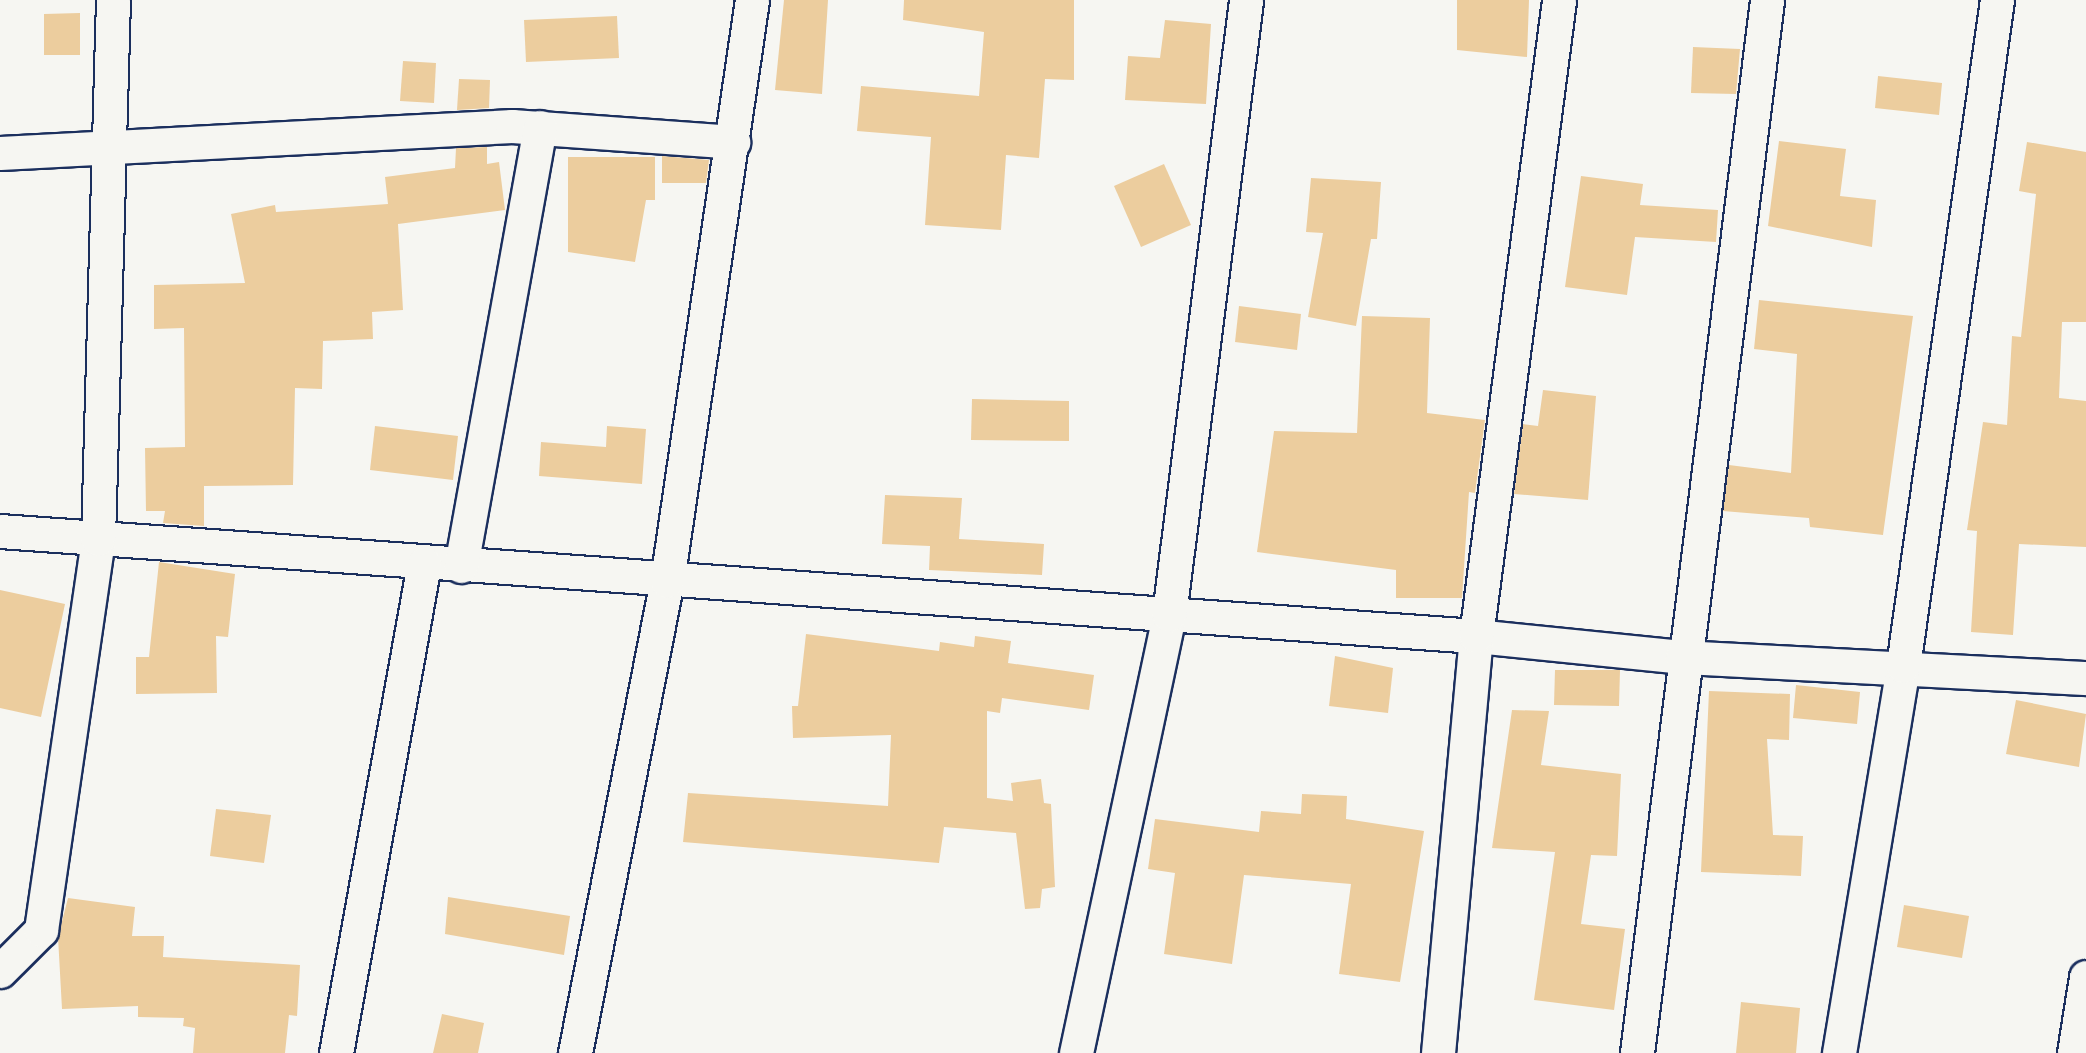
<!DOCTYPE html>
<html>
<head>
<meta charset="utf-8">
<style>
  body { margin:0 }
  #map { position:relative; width:2086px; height:1053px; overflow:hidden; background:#f6f6f2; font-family:Pangolin,sans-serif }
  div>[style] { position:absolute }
  .building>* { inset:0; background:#eccd9e }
  .roads { filter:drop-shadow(2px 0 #1b2f5e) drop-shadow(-2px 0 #1b2f5e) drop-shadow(0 2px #1b2f5e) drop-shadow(0 -2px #1b2f5e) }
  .minor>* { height:33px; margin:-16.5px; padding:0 16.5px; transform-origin:16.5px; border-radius:16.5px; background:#f6f6f2 }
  span { translate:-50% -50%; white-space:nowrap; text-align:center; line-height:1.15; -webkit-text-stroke:5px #f6f6f2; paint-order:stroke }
</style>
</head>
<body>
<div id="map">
  <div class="building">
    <div style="clip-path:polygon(784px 0,828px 0,822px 94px,775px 90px)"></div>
    <div style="clip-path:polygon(904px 0,1074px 0,1074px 80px,1045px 79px,1039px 158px,1006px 155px,1001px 230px,925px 225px,931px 137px,857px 131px,861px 86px,979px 96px,984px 32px,903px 20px)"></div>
    <div style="clip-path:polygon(1457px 0,1529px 0,1527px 57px,1457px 50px)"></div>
    <div style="clip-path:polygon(80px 13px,80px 55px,44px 55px,44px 14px)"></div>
    <div style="clip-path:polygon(617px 16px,619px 58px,526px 62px,524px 20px)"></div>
    <div style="clip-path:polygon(1165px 20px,1211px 24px,1206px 104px,1125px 100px,1128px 56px,1160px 58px)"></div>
    <div style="clip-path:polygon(1693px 47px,1740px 49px,1736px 94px,1691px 93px)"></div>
    <div style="clip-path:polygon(403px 61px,436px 63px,434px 103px,400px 101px)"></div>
    <div style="clip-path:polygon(1878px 76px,1942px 83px,1939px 115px,1875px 108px)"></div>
    <div style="clip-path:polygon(459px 79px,490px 80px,489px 108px,457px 110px)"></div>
    <div style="clip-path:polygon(1779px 141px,1846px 149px,1840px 196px,1876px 200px,1872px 247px,1768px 226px)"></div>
    <div style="clip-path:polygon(2027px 142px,2086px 152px,2086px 322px,2062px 322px,2059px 398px,2086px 401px,2086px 547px,2019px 544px,2013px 635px,1971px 632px,1977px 531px,1967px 530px,1983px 422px,2007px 425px,2012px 336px,2021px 337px,2036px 194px,2019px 191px)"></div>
    <div style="clip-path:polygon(487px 147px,487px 164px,499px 162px,505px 210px,398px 224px,403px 310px,372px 312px,373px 339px,323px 341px,322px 389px,295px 388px,293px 485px,204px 486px,204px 526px,163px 523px,165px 511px,146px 511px,145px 448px,185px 447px,184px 328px,154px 329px,154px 285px,245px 283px,231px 214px,275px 205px,276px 212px,388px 204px,385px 177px,455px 168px,456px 148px)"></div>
    <div style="clip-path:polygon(662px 156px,709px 160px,706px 183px,662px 183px)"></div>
    <div style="clip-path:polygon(568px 157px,655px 157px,655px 200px,646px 200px,635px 262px,568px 252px)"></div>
    <div style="clip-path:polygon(1164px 164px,1191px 225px,1141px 247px,1114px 186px)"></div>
    <div style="clip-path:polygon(1581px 176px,1643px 184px,1640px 205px,1718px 210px,1716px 242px,1635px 237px,1627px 295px,1565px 287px)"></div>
    <div style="clip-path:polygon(1311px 178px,1381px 182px,1377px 239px,1371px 239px,1356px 326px,1308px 317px,1323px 233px,1306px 232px)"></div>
    <div style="clip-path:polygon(1759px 300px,1913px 316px,1883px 535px,1810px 527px,1809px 518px,1723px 511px,1729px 465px,1791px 473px,1797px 354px,1754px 349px)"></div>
    <div style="clip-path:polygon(1239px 306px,1301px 314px,1297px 350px,1235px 342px)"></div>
    <div style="clip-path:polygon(1362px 316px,1430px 318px,1427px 413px,1485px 420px,1475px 493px,1469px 492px,1462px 598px,1396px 598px,1396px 570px,1257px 552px,1274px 431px,1357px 433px)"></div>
    <div style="clip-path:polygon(1543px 390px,1596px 396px,1588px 500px,1514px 494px,1523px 424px,1538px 426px)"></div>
    <div style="clip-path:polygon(972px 399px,1069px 401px,1069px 441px,971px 440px)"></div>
    <div style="clip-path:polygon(375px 426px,458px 436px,453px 480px,370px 470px)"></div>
    <div style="clip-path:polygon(607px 426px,646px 429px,642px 484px,539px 476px,541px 442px,606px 447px)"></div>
    <div style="clip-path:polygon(885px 495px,962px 498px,959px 539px,1044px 544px,1042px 575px,929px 570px,930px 546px,882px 544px)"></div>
    <div style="clip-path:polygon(159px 562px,235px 574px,228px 637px,216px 636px,217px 693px,136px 694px,136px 657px,149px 657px)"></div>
    <div style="clip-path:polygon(0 590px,65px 604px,41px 717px,0 708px)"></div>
    <div style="clip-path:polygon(806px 634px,939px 651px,940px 642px,974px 647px,975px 636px,1011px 641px,1008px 663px,1094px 675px,1089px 710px,1002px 698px,1000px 713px,987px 711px,987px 798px,1013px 801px,1011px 783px,1041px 779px,1044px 803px,1051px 804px,1055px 887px,1042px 889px,1040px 908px,1025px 909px,1016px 833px,944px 827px,939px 863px,683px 842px,688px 793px,888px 806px,891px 735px,793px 738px,792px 706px,798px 706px)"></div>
    <div style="clip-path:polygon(1335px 656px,1393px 668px,1388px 713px,1329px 706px)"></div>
    <div style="clip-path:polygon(1555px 670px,1620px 670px,1619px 706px,1554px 705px)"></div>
    <div style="clip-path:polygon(1796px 685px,1860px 692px,1857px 724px,1793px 718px)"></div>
    <div style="clip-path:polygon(1709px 691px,1790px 694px,1789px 740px,1767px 739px,1773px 835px,1803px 836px,1801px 876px,1701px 872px)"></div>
    <div style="clip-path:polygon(2016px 700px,2086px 714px,2079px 767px,2006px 754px)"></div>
    <div style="clip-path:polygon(1512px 710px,1549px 711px,1541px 765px,1621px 774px,1617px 856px,1591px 855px,1581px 924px,1625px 929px,1614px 1010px,1534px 1000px,1555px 852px,1492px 848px)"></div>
    <div style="clip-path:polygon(1302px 794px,1347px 796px,1346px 819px,1424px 831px,1400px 982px,1339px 974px,1351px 884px,1244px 875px,1232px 964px,1164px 954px,1175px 873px,1148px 869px,1155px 819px,1259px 832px,1261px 811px,1301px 814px)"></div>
    <div style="clip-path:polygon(216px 809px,271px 815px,264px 863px,210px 856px)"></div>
    <div style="clip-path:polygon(448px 897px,570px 916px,564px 955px,445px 934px)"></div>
    <div style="clip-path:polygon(68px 898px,135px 907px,132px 936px,164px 936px,163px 957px,300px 965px,297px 1016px,289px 1015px,285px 1053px,193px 1053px,195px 1028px,183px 1026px,184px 1018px,138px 1017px,138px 1006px,62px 1009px,58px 937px)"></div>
    <div style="clip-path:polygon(1904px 905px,1969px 916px,1962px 958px,1897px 947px)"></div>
    <div style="clip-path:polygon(1741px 1002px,1800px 1008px,1796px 1053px,1736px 1053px)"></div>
    <div style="clip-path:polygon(442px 1014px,484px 1023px,478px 1053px,433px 1053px)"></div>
  </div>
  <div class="roads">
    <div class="minor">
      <div style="left:0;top:153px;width:513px;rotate:-3.02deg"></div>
      <div style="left:512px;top:126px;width:222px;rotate:4.1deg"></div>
      <div style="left:0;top:531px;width:1480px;rotate:4.07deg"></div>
      <div style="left:1476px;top:636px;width:207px;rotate:5.8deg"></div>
      <div style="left:1682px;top:657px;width:405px;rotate:3deg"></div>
      <div style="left:461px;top:566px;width:446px;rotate:-79.8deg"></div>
      <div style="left:0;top:971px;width:58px;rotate:-45deg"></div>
      <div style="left:41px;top:930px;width:395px;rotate:-81.7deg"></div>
      <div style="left:98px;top:539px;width:539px;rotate:-88.41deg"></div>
      <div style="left:336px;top:1053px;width:497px;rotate:-79.8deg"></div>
      <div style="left:575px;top:1053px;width:481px;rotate:-79deg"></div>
      <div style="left:667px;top:581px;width:587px;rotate:-81.68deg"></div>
      <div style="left:1076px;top:1053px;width:448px;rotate:-78deg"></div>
      <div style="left:1169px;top:615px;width:620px;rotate:-82.86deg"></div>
      <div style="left:1438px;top:1053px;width:419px;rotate:-84.8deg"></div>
      <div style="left:1476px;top:636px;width:641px;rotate:-82.56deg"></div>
      <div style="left:1637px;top:1053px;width:1061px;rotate:-82.96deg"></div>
      <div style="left:1839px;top:1053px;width:392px;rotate:-80.6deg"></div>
      <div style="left:1903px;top:666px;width:673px;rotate:-81.97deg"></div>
      <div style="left:2074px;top:1053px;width:77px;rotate:-81deg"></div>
    </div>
  </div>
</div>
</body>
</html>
